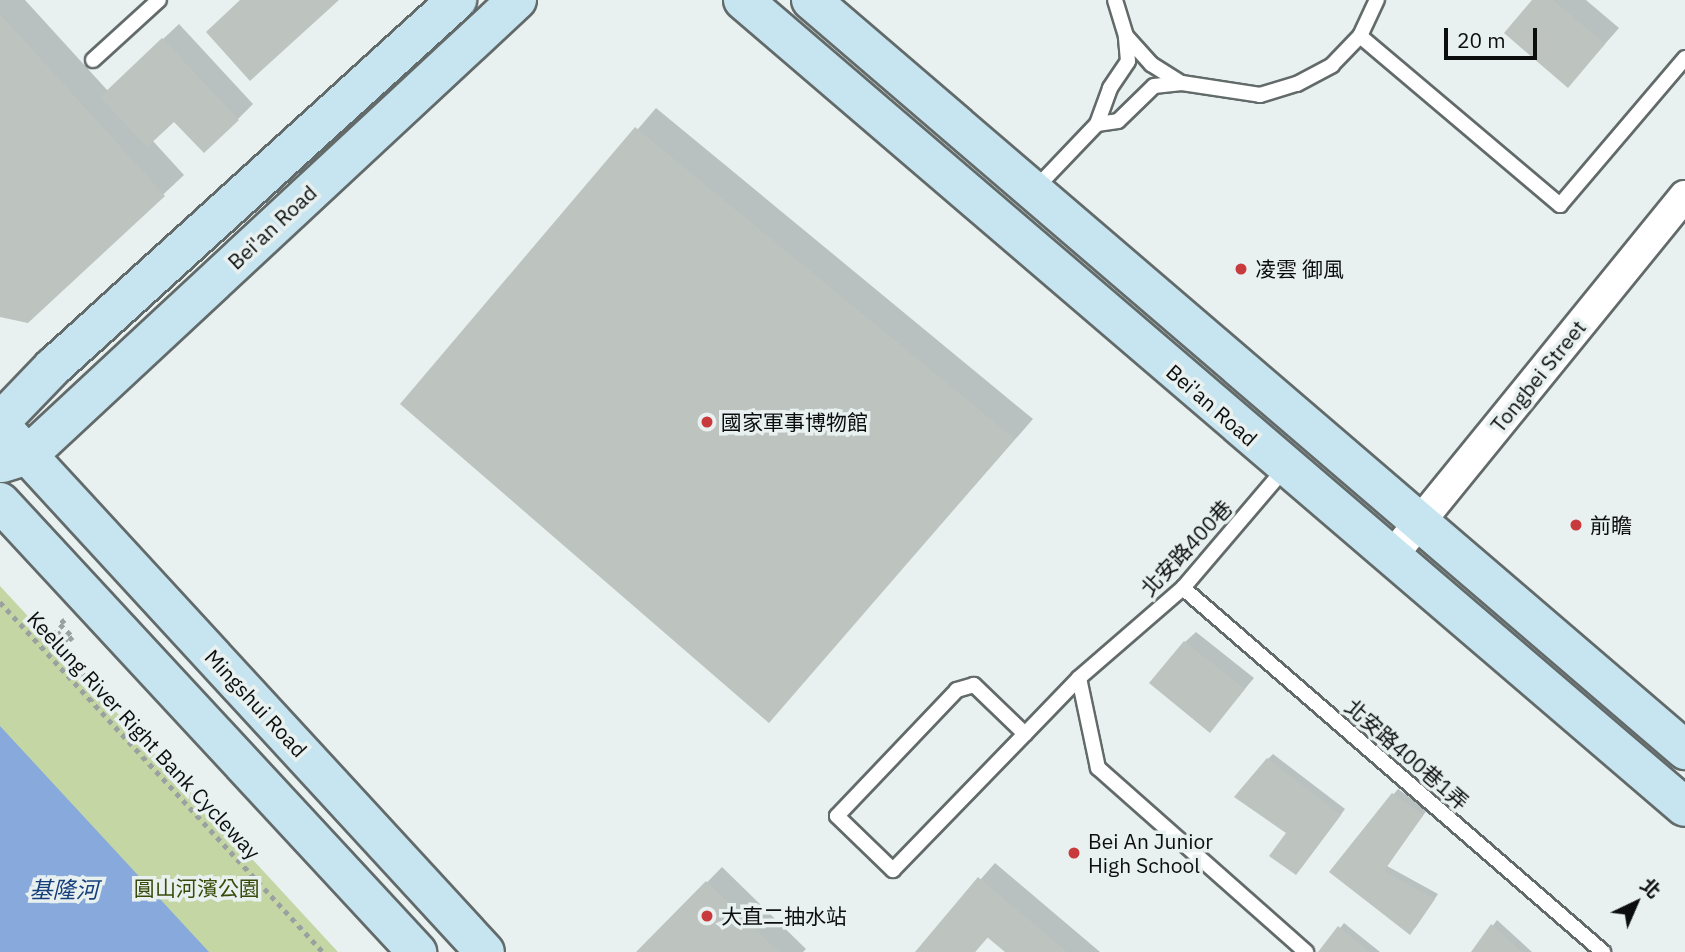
<!DOCTYPE html>
<html>
<head>
<meta charset="utf-8">
<style>
  body { margin:0 }
  #map { position:relative; width:1685px; height:952px; overflow:hidden; background:#e8f1f0; font-family:"IBM Plex Sans","Noto Sans TC",sans-serif }
  div>[style] { position:absolute }
  .green>* { inset:0; background:#c3d6a4 }
  .water>* { inset:0; background:#88a9db }
  .shadow>* { inset:0; background:#0003 }
  .building>* { inset:0; background:#bdc3bf }
  .path>* { height:4.5px; margin-top:-2.25px; transform-origin:0; background:repeating-linear-gradient(90deg,#9ba1a1 0 5px,transparent 0 10px) }
  .roads { filter:drop-shadow(2px 0 #636a6a) drop-shadow(-2px 0 #636a6a) drop-shadow(0 2px #636a6a) drop-shadow(0 -2px #636a6a) }
  .lane>* { height:14px; margin:-7px; padding:0 7px; transform-origin:7px; border-radius:7px; background:#fff }
  .street>* { height:30px; margin:-15px; padding:0 15px; transform-origin:15px; border-radius:15px; background:#fff }
  .secondary>* { height:38px; margin:-19px; padding:0 19px; transform-origin:19px; border-radius:19px; background:#c7e5f0 }
  .dots>* { width:19px; height:19px; translate:-50% -50%; box-sizing:border-box; border:4px solid #e8f1f0; border-radius:50% }
  span { translate:-50% -50%; white-space:nowrap; text-align:center; line-height:1.15; -webkit-text-stroke:7px #e8f1f0; paint-order:stroke }
  .street-label { font-size:21px; color:#0c0e0e }
  .poi-label { font-size:21px; color:#0c0e0e }
  .left { translate:0 -50%; text-align:left }
  .park-label { font-size:21px; color:#394b0a }
  .water-label { font-size:23px; color:#173f7b; font-style:italic }
  .north { position:absolute; left:1601px; top:868px; width:70px; height:70px; -webkit-text-stroke:5px #e8f1f0; paint-order:stroke; rotate:44deg; font-size:19px; font-weight:700; line-height:28px; text-align:center; color:#0c0e0e }
  .north::after { content:''; display:block; margin:auto; width:24px; height:32px; background:#0c0e0e; clip-path:polygon(50% 0,100% 100%,50% 72%,0 100%) }
  .scale { position:absolute; left:1444px; top:28px; width:93px; height:32px; box-sizing:border-box; border:4px solid #0c0e0e; border-top:0; padding-left:9px; font-size:21px; line-height:24px; white-space:nowrap; color:#0c0e0e; -webkit-text-stroke:5px #e8f1f0; paint-order:stroke }
</style>
</head>
<body>
<div id="map">
  <div class="green">
    <div style="clip-path:polygon(0 586px,338px 952px,173px 952px,0 764px)"></div>
  </div>
  <div class="water">
    <div style="clip-path:polygon(0 725px,0 726px,209px 952px,0 952px)"></div>
  </div>
  <div class="shadow">
    <div style="clip-path:polygon(0 0,25px 0,108px 91px,179px 24px,253px 104px,238px 119px,174px 119px,152px 140px,184px 175px,28px 321px,0 315px)"></div>
    <div style="clip-path:polygon(1535px 0,1586px 0,1619px 28px,1568px 86px)"></div>
    <div style="clip-path:polygon(656px 108px,1033px 419px,769px 720px,402px 404px)"></div>
    <div style="clip-path:polygon(1196px 632px,1254px 678px,1210px 730px,1185px 642px)"></div>
    <div style="clip-path:polygon(1273px 754px,1345px 809px,1301px 868px,1268px 759px)"></div>
    <div style="clip-path:polygon(1398px 789px,1427px 810px,1387px 866px,1438px 894px,1415px 928px,1331px 871px)"></div>
    <div style="clip-path:polygon(995px 863px,1100px 952px,1008px 952px,989px 936px,975px 952px,917px 952px)"></div>
    <div style="clip-path:polygon(722px 867px,806px 949px,803px 952px,639px 952px)"></div>
    <div style="clip-path:polygon(1497px 920px,1532px 952px,1473px 952px)"></div>
    <div style="clip-path:polygon(1344px 923px,1380px 952px,1322px 952px)"></div>
  </div>
  <div class="building">
    <div style="clip-path:polygon(240px 0,339px 0,250px 81px,206px 32px)"></div>
    <div style="clip-path:polygon(1532px 0,1553px 0,1605px 44px,1568px 88px,1504px 33px)"></div>
    <div style="clip-path:polygon(0 14px,165px 196px,28px 323px,0 317px)"></div>
    <div style="clip-path:polygon(162px 38px,239px 120px,204px 153px,174px 122px,147px 147px,100px 97px)"></div>
    <div style="clip-path:polygon(635px 127px,1015px 439px,769px 723px,400px 404px)"></div>
    <div style="clip-path:polygon(1184px 641px,1245px 689px,1210px 733px,1149px 683px)"></div>
    <div style="clip-path:polygon(1267px 758px,1341px 815px,1296px 875px,1269px 856px,1286px 833px,1234px 797px)"></div>
    <div style="clip-path:polygon(1392px 793px,1423px 815px,1384px 871px,1435px 899px,1410px 935px,1329px 872px)"></div>
    <div style="clip-path:polygon(978px 877px,1067px 952px,1005px 952px,987px 937px,975px 952px,915px 952px)"></div>
    <div style="clip-path:polygon(706px 881px,779px 952px,636px 952px)"></div>
    <div style="clip-path:polygon(1491px 924px,1522px 952px,1471px 952px)"></div>
    <div style="clip-path:polygon(1338px 926px,1369px 952px,1318px 952px)"></div>
  </div>
  <div class="path">
    <div style="left:0;top:602px;width:476px;rotate:47.3deg"></div>
    <div style="left:65px;top:620px;width:6px;rotate:141deg"></div>
    <div style="left:60px;top:624px;width:18px;rotate:45deg"></div>
    <div style="left:73px;top:637px;width:8px;rotate:140deg"></div>
    <div style="left:67px;top:642px;width:14px;rotate:-135deg"></div>
    <div style="left:57px;top:632px;width:9px;rotate:144deg"></div>
    <div style="left:50px;top:637px;width:74px;rotate:47.7deg"></div>
    <div style="left:100px;top:692px;width:12px;rotate:138deg"></div>
  </div>
  <div class="roads">
    <div class="lane">
      <div style="left:1115px;top:0;width:38px;rotate:73deg"></div>
      <div style="left:1126px;top:36px;width:38px;rotate:48deg"></div>
      <div style="left:1151px;top:64px;width:36px;rotate:32deg"></div>
      <div style="left:1360px;top:36px;width:262px;rotate:40.2deg"></div>
      <div style="left:1560px;top:205px;width:193px;rotate:-49.6deg"></div>
      <div style="left:93px;top:60px;width:89px;rotate:-42.3deg"></div>
      <div style="left:1097px;top:124px;width:21px;rotate:-8deg"></div>
      <div style="left:1118px;top:121px;width:50px;rotate:-44.2deg"></div>
      <div style="left:1154px;top:86px;width:28px;rotate:-6deg"></div>
      <div style="left:1182px;top:83px;width:79px;rotate:8.7deg"></div>
      <div style="left:1260px;top:95px;width:39px;rotate:-17deg"></div>
      <div style="left:1297px;top:84px;width:40px;rotate:-28deg"></div>
      <div style="left:1332px;top:65px;width:40px;rotate:-46deg"></div>
      <div style="left:1360px;top:36px;width:40px;rotate:-65deg"></div>
      <div style="left:1034px;top:190px;width:91px;rotate:-46.3deg"></div>
      <div style="left:1097px;top:124px;width:38px;rotate:-70deg"></div>
      <div style="left:1110px;top:88px;width:32px;rotate:-56deg"></div>
      <div style="left:1128px;top:61px;width:25px;rotate:-95deg"></div>
      <div style="left:1183px;top:588px;width:556px;rotate:40.91deg"></div>
      <div style="left:1079px;top:678px;width:92px;rotate:78.1deg"></div>
      <div style="left:1098px;top:768px;width:278px;rotate:41.5deg"></div>
      <div style="left:1025px;top:734px;width:71px;rotate:-136.1deg"></div>
      <div style="left:974px;top:685px;width:18px;rotate:164deg"></div>
      <div style="left:957px;top:690px;width:174px;rotate:133.6deg"></div>
      <div style="left:837px;top:816px;width:78px;rotate:44deg"></div>
      <div style="left:893px;top:870px;width:190px;rotate:-45.9deg"></div>
      <div style="left:1025px;top:734px;width:78px;rotate:-46deg"></div>
      <div style="left:1079px;top:678px;width:138px;rotate:-40.9deg"></div>
      <div style="left:1183px;top:588px;width:157px;rotate:-49.6deg"></div>
    </div>
    <div class="street">
      <div style="left:1392px;top:556px;width:464px;rotate:-50.9deg"></div>
    </div>
    <div class="secondary">
      <div style="left:743px;top:0;width:1240px;rotate:40.59deg"></div>
      <div style="left:811px;top:0;width:1152px;rotate:40.63deg"></div>
      <div style="left:0;top:422px;width:76px;rotate:-46.1deg"></div>
      <div style="left:53px;top:367px;width:546px;rotate:-42.25deg"></div>
      <div style="left:0;top:425px;width:716px;rotate:47.38deg"></div>
      <div style="left:2px;top:463px;width:27px;rotate:-17deg"></div>
      <div style="left:28px;top:455px;width:668px;rotate:-42.94deg"></div>
      <div style="left:0;top:502px;width:614px;rotate:47.18deg"></div>
    </div>
  </div>
  <div class="dots">
    <div style="left:1241px;top:269px;background:#c93a3d"></div>
    <div style="left:707px;top:422px;background:#c93a3d"></div>
    <div style="left:1576px;top:525px;background:#c93a3d"></div>
    <div style="left:1074px;top:853px;background:#c93a3d"></div>
    <div style="left:707px;top:916px;background:#c93a3d"></div>
  </div>
  <div class="street-label">
    <span style="left:272px;top:227px;rotate:-43deg">Bei'an Road</span>
    <span style="left:1538px;top:376px;rotate:-51deg">Tongbei Street</span>
    <span style="left:1212px;top:405px;rotate:41deg">Bei'an Road</span>
    <span style="left:1186px;top:548px;rotate:-47deg">北安路400巷</span>
    <span style="left:256px;top:703px;rotate:47deg">Mingshui Road</span>
    <span style="left:144px;top:735px;rotate:47deg">Keelung River Right Bank Cycleway</span>
    <span style="left:1407px;top:754px;rotate:41deg">北安路400巷1弄</span>
  </div>
  <div class="poi-label">
    <span class="left" style="left:1255px;top:269px">凌雲 御風</span>
    <span class="left" style="left:721px;top:422px">國家軍事博物館</span>
    <span class="left" style="left:1590px;top:525px">前瞻</span>
    <span class="left" style="left:1088px;top:853px">Bei An Junior<br>High School</span>
    <span class="left" style="left:721px;top:916px">大直二抽水站</span>
  </div>
  <div class="park-label">
    <span style="left:197px;top:888px">圓山河濱公園</span>
  </div>
  <div class="water-label">
    <span style="left:64px;top:889px">基隆河</span>
  </div>
  <div class="north">北</div>
  <div class="scale">20 m</div>
</div>
</body>
</html>
